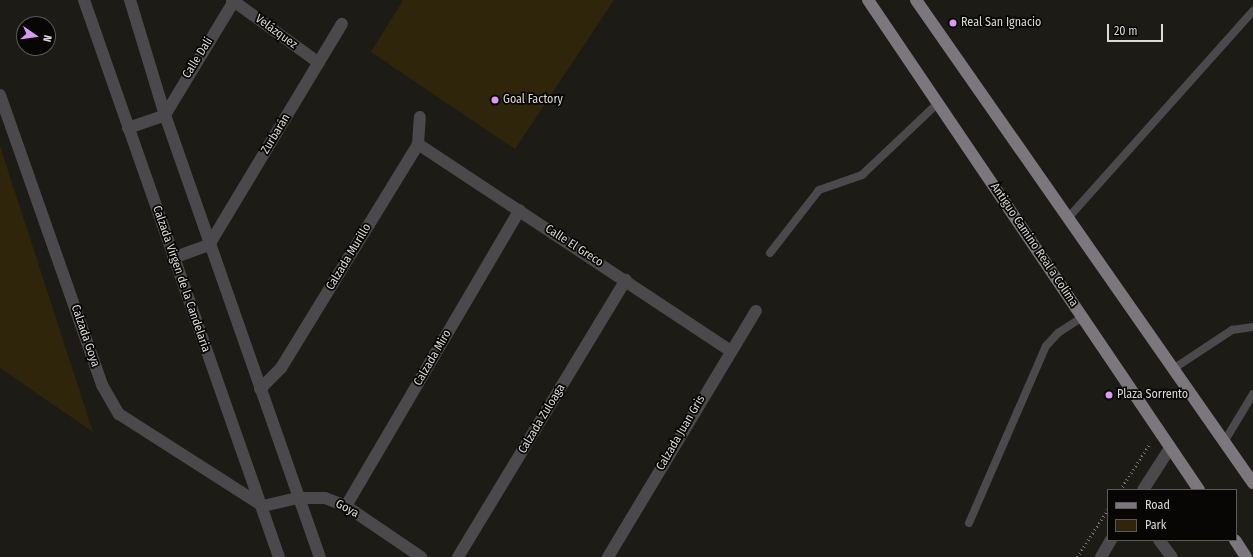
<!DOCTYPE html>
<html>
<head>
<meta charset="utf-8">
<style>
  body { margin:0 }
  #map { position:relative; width:1253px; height:557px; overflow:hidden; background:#1d1b15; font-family:"Fira Sans Condensed",sans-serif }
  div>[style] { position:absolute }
  .green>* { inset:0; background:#2f250b }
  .path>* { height:2.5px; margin-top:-1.25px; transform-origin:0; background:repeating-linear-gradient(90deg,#76746f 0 1px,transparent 0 4px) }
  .lane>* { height:8px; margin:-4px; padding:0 4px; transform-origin:4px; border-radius:4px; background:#4b494c }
  .street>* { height:12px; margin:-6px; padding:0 6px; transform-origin:6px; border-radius:6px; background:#4b494c }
  .primary>* { height:12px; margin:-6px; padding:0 6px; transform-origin:6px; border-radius:6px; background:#7b777d }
  .dots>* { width:11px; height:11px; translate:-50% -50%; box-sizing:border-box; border:2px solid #070604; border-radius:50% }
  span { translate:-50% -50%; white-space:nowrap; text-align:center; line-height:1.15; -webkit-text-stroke:3.5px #070604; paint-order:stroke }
  .poi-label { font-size:12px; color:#dbd9d5 }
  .left { translate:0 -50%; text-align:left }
  .street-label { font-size:12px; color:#dbd9d5 }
  .legend { position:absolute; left:1107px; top:489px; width:130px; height:52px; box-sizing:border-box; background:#070604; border:1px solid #5c5a58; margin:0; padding:5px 7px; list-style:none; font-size:12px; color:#dbd9d5 }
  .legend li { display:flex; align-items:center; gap:8px; height:20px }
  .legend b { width:20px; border:1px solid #5c5a58 }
  .north { position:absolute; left:16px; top:16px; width:40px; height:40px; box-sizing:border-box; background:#070604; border:1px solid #5c5a58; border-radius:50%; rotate:103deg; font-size:11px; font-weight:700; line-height:16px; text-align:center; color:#dbd9d5 }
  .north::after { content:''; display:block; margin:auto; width:14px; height:18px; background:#d99af7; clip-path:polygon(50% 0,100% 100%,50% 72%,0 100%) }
  .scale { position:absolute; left:1107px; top:24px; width:56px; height:18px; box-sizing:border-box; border:2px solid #dbd9d5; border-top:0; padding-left:5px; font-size:12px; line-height:14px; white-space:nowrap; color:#dbd9d5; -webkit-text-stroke:3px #070604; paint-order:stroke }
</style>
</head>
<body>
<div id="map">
  <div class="green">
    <div style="clip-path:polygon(403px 0,614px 0,515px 149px,371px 52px)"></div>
    <div style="clip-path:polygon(0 146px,93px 432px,0 368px)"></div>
  </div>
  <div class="path">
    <div style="left:1120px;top:490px;width:56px;rotate:-57.4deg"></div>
    <div style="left:1077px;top:557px;width:57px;rotate:-57.1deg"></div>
  </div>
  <div class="lane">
    <div style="left:1068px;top:218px;width:278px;rotate:-48.2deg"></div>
    <div style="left:770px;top:253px;width:80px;rotate:-52.1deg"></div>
    <div style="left:819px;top:190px;width:46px;rotate:-19.2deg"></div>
    <div style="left:862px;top:175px;width:106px;rotate:-43.5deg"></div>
    <div style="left:1173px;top:369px;width:71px;rotate:-33.5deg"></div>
    <div style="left:1232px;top:330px;width:21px;rotate:-8deg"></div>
    <div style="left:1224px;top:442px;width:56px;rotate:-58.9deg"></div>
    <div style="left:969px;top:523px;width:193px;rotate:-66.5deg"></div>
    <div style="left:1046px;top:346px;width:18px;rotate:-47deg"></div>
    <div style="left:1058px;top:333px;width:30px;rotate:-33deg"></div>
  </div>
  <div class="street">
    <div style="left:84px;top:0;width:590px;rotate:70.71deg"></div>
    <div style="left:130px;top:0;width:120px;rotate:73.1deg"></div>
    <div style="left:165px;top:115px;width:468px;rotate:70.7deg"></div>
    <div style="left:232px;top:0;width:107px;rotate:35.9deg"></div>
    <div style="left:0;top:95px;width:307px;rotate:70.6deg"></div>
    <div style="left:102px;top:385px;width:34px;rotate:60deg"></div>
    <div style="left:119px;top:414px;width:171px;rotate:32.6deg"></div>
    <div style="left:128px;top:128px;width:39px;rotate:-19deg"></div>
    <div style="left:165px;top:115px;width:133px;rotate:-58.8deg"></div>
    <div style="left:418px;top:144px;width:373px;rotate:33.5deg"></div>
    <div style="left:173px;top:258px;width:38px;rotate:-20deg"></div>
    <div style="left:209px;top:245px;width:258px;rotate:-59deg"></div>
    <div style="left:260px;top:389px;width:30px;rotate:-45deg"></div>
    <div style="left:281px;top:368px;width:263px;rotate:-58.5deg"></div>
    <div style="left:418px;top:144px;width:27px;rotate:-86deg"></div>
    <div style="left:1143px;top:490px;width:50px;rotate:-57.3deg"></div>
    <div style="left:263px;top:506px;width:37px;rotate:-13deg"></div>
    <div style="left:299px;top:498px;width:26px"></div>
    <div style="left:325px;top:498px;width:22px;rotate:21deg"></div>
    <div style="left:346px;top:506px;width:91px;rotate:34.2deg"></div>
    <div style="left:346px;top:506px;width:343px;rotate:-59.6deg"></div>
    <div style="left:1159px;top:540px;width:21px;rotate:53deg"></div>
    <div style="left:458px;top:557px;width:324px;rotate:-58.8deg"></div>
    <div style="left:608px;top:557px;width:287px;rotate:-59deg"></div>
    <div style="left:1101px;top:557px;width:20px;rotate:-60deg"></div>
  </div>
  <div class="primary">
    <div style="left:868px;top:0;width:591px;rotate:55.96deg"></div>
    <div style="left:916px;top:0;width:589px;rotate:55.1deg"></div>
    <div style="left:1235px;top:540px;width:20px;rotate:57deg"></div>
  </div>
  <div class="dots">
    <div style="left:953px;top:23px;background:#d99af7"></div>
    <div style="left:495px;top:100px;background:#d99af7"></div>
    <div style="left:1109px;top:395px;background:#d99af7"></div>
  </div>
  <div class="poi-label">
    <span class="left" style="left:961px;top:23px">Real San Ignacio</span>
    <span class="left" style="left:503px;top:100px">Goal Factory</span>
    <span class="left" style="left:1117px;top:395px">Plaza Sorrento</span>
  </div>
  <div class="street-label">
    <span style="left:276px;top:32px;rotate:36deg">Velázquez</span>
    <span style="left:198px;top:58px;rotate:-58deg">Calle Dali</span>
    <span style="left:276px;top:134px;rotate:-59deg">Zurbarán</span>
    <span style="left:1034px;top:245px;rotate:56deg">Antiguo Camino Real a Colima</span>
    <span style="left:574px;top:246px;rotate:33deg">Calle El Greco</span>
    <span style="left:349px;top:257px;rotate:-59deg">Calzada Murillo</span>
    <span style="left:181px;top:279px;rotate:71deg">Calzada Virgen de la Candelaria</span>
    <span style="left:85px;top:336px;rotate:71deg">Calzada Goya</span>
    <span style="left:433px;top:358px;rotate:-60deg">Calzada Miro</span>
    <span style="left:542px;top:419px;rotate:-59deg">Calzada Zuloaga</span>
    <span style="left:681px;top:433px;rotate:-60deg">Calzada Juan Gris</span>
    <span style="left:347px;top:509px;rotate:28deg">Goya</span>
  </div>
  <ul class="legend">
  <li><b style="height:5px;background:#7b777d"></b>Road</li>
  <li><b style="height:11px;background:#2f250b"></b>Park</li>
  </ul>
  <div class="north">N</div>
  <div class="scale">20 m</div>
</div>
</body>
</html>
